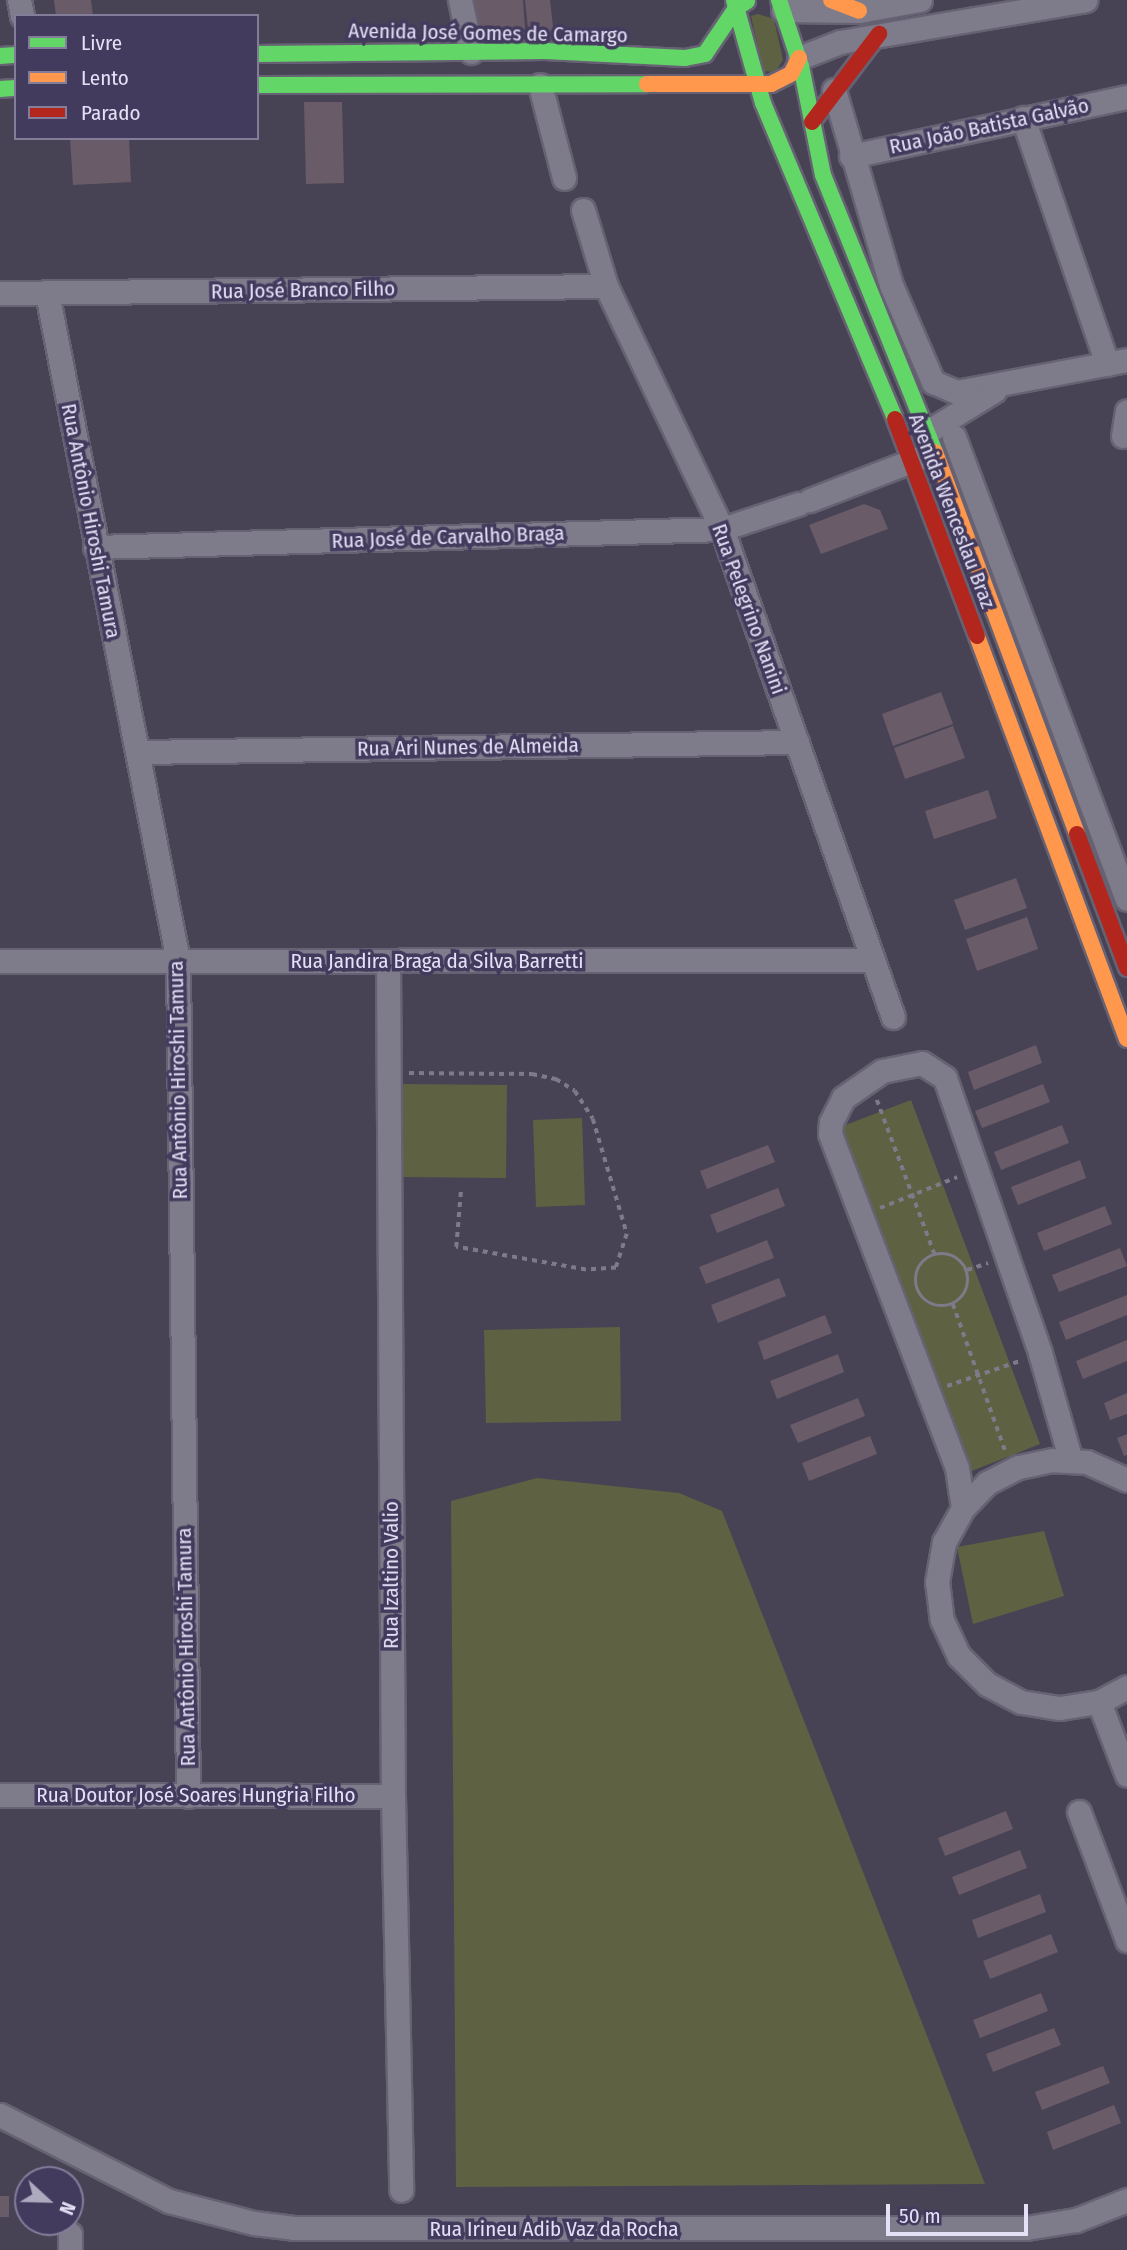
<!DOCTYPE html>
<html>
<head>
<meta charset="utf-8">
<style>
  body { margin:0 }
  #map { position:relative; width:1127px; height:2250px; overflow:hidden; background:#474355; font-family:"Fira Sans Condensed",sans-serif }
  div>[style] { position:absolute }
  .green>* { inset:0; background:#5e6242 }
  .building>* { inset:0; background:#6a5b68 }
  .path>* { height:3.5px; margin-top:-1.75px; transform-origin:0; background:repeating-linear-gradient(90deg,#7e7a89 0 5px,transparent 0 10px) }
  .path>.ring { margin:-1.75px; padding:0; box-sizing:content-box; background:none; border:3.5px solid #7e7a89; border-radius:50% }
  .roads { filter:drop-shadow(2px 0 #666273) drop-shadow(-2px 0 #666273) drop-shadow(0 2px #666273) drop-shadow(0 -2px #666273) }
  .street>* { height:23px; margin:-11.5px; padding:0 11.5px; transform-origin:11.5px; border-radius:11.5px; background:#7e7b8a }
  .fast>* { height:16px; margin:-8px; padding:0 8px; transform-origin:8px; border-radius:8px; background:#63d668 }
  .slow>* { height:16px; margin:-8px; padding:0 8px; transform-origin:8px; border-radius:8px; background:#ff974d }
  .jam>* { height:16px; margin:-8px; padding:0 8px; transform-origin:8px; border-radius:8px; background:#b3261e }
  span { translate:-50% -50%; white-space:nowrap; text-align:center; line-height:1.15; -webkit-text-stroke:7px #433b5d; paint-order:stroke }
  .street-label { font-size:21px; color:#e4e0f6 }
  .legend { position:absolute; left:14px; top:14px; width:245px; height:126px; box-sizing:border-box; background:#433b5d; border:2px solid #837d9a; margin:0; padding:9px 12px; list-style:none; font-size:21px; color:#e4e0f6 }
  .legend li { display:flex; align-items:center; gap:14px; height:35px }
  .legend b { width:35px; border:2px solid #837d9a }
  .north { position:absolute; left:14px; top:2166px; width:70px; height:70px; box-sizing:border-box; background:#433b5d; border:2px solid #837d9a; border-radius:50%; rotate:112deg; font-size:19px; font-weight:700; line-height:28px; text-align:center; color:#e4e0f6 }
  .north::after { content:''; display:block; margin:auto; width:24px; height:32px; background:#ada9be; clip-path:polygon(50% 0,100% 100%,50% 72%,0 100%) }
  .scale { position:absolute; left:886px; top:2204px; width:142px; height:32px; box-sizing:border-box; border:4px solid #e4e0f6; border-top:0; padding-left:9px; font-size:21px; line-height:24px; white-space:nowrap; color:#e4e0f6; -webkit-text-stroke:5px #433b5d; paint-order:stroke }
</style>
</head>
<body>
<div id="map">
  <div class="green">
    <div style="clip-path:polygon(758px 14px,774px 19px,783px 60px,775px 72px,763px 71px,751px 16px)"></div>
    <div style="clip-path:polygon(403px 1084px,507px 1085px,506px 1178px,402px 1177px)"></div>
    <div style="clip-path:polygon(911px 1100px,1040px 1444px,964px 1474px,835px 1129px)"></div>
    <div style="clip-path:polygon(582px 1118px,585px 1205px,536px 1207px,533px 1120px)"></div>
    <div style="clip-path:polygon(620px 1327px,621px 1421px,486px 1423px,484px 1330px)"></div>
    <div style="clip-path:polygon(537px 1478px,679px 1493px,722px 1511px,985px 2184px,456px 2187px,451px 1501px)"></div>
    <div style="clip-path:polygon(1044px 1531px,1064px 1596px,973px 1624px,957px 1547px)"></div>
  </div>
  <div class="building">
    <div style="clip-path:polygon(54px 0,91px 0,93px 16px,56px 16px)"></div>
    <div style="clip-path:polygon(472px 0,523px 0,526px 41px,475px 45px)"></div>
    <div style="clip-path:polygon(525px 0,550px 0,555px 45px,530px 48px)"></div>
    <div style="clip-path:polygon(304px 102px,342px 102px,344px 183px,306px 184px)"></div>
    <div style="clip-path:polygon(70px 138px,129px 138px,131px 182px,73px 185px)"></div>
    <div style="clip-path:polygon(864px 504px,880px 510px,888px 529px,821px 554px,809px 525px)"></div>
    <div style="clip-path:polygon(941px 692px,953px 724px,893px 746px,882px 714px)"></div>
    <div style="clip-path:polygon(953px 726px,965px 758px,905px 779px,894px 748px)"></div>
    <div style="clip-path:polygon(988px 790px,997px 818px,934px 839px,925px 811px)"></div>
    <div style="clip-path:polygon(1016px 878px,1027px 908px,965px 930px,954px 900px)"></div>
    <div style="clip-path:polygon(1027px 917px,1038px 949px,977px 971px,966px 939px)"></div>
    <div style="clip-path:polygon(1036px 1045px,1042px 1063px,974px 1090px,968px 1072px)"></div>
    <div style="clip-path:polygon(1043px 1084px,1050px 1102px,982px 1128px,975px 1111px)"></div>
    <div style="clip-path:polygon(1062px 1125px,1069px 1143px,1001px 1170px,994px 1152px)"></div>
    <div style="clip-path:polygon(768px 1145px,775px 1162px,707px 1189px,700px 1171px)"></div>
    <div style="clip-path:polygon(1080px 1160px,1086px 1178px,1018px 1205px,1011px 1187px)"></div>
    <div style="clip-path:polygon(778px 1188px,785px 1206px,717px 1233px,710px 1215px)"></div>
    <div style="clip-path:polygon(1105px 1206px,1112px 1224px,1044px 1251px,1037px 1233px)"></div>
    <div style="clip-path:polygon(767px 1240px,774px 1258px,706px 1284px,699px 1267px)"></div>
    <div style="clip-path:polygon(1120px 1248px,1127px 1266px,1059px 1292px,1052px 1275px)"></div>
    <div style="clip-path:polygon(779px 1278px,786px 1296px,718px 1323px,711px 1305px)"></div>
    <div style="clip-path:polygon(1127px 1295px,1127px 1315px,1066px 1340px,1059px 1322px)"></div>
    <div style="clip-path:polygon(825px 1315px,832px 1333px,764px 1360px,758px 1342px)"></div>
    <div style="clip-path:polygon(1127px 1340px,1127px 1361px,1083px 1379px,1076px 1361px)"></div>
    <div style="clip-path:polygon(838px 1354px,844px 1372px,777px 1399px,770px 1381px)"></div>
    <div style="clip-path:polygon(1127px 1393px,1127px 1414px,1110px 1420px,1104px 1403px)"></div>
    <div style="clip-path:polygon(858px 1398px,865px 1416px,798px 1443px,790px 1425px)"></div>
    <div style="clip-path:polygon(1127px 1434px,1127px 1455px,1124px 1456px,1117px 1438px)"></div>
    <div style="clip-path:polygon(870px 1436px,877px 1454px,809px 1481px,802px 1463px)"></div>
    <div style="clip-path:polygon(1006px 1811px,1013px 1829px,945px 1856px,938px 1838px)"></div>
    <div style="clip-path:polygon(1020px 1850px,1027px 1868px,959px 1895px,952px 1877px)"></div>
    <div style="clip-path:polygon(1040px 1894px,1046px 1912px,978px 1938px,972px 1920px)"></div>
    <div style="clip-path:polygon(1051px 1934px,1058px 1952px,990px 1979px,983px 1961px)"></div>
    <div style="clip-path:polygon(1041px 1993px,1048px 2011px,980px 2038px,973px 2020px)"></div>
    <div style="clip-path:polygon(1054px 2028px,1061px 2045px,993px 2072px,986px 2054px)"></div>
    <div style="clip-path:polygon(1103px 2066px,1110px 2083px,1042px 2110px,1035px 2092px)"></div>
    <div style="clip-path:polygon(1114px 2105px,1121px 2123px,1053px 2150px,1047px 2132px)"></div>
    <div style="clip-path:polygon(0 2196px,9px 2196px,9px 2217px,0 2217px)"></div>
  </div>
  <div class="path">
    <div style="left:409px;top:1073px;width:123px;rotate:0.5deg"></div>
    <div style="left:532px;top:1074px;width:25px;rotate:12deg"></div>
    <div style="left:556px;top:1079px;width:22px;rotate:32deg"></div>
    <div style="left:575px;top:1091px;width:33px;rotate:57deg"></div>
    <div style="left:593px;top:1119px;width:120px;rotate:73.5deg"></div>
    <div style="left:627px;top:1234px;width:36px;rotate:108deg"></div>
    <div style="left:616px;top:1268px;width:30px;rotate:176deg"></div>
    <div style="left:586px;top:1270px;width:132px;rotate:-170deg"></div>
    <div style="left:456px;top:1247px;width:59px;rotate:-85.2deg"></div>
    <div style="left:877px;top:1100px;width:165px;rotate:69.5deg"></div>
    <div style="left:880px;top:1208px;width:83px;rotate:-21.9deg"></div>
    <div class="ring" style="left:916px;top:1254px;width:48.5px;height:48.5px"></div>
    <div style="left:967px;top:1270px;width:22px;rotate:-18deg"></div>
    <div style="left:953px;top:1304px;width:155px;rotate:70.4deg"></div>
    <div style="left:947px;top:1386px;width:80px;rotate:-18.9deg"></div>
  </div>
  <div class="roads">
    <div class="street">
      <div style="left:19px;top:0;width:16px;rotate:79deg"></div>
      <div style="left:460px;top:0;width:53px;rotate:78.1deg"></div>
      <div style="left:783px;top:10px;width:76px;rotate:0.8deg"></div>
      <div style="left:859px;top:11px;width:62px;rotate:-10.2deg"></div>
      <div style="left:799px;top:58px;width:44px;rotate:-21.3deg"></div>
      <div style="left:840px;top:42px;width:249px;rotate:-9.7deg"></div>
      <div style="left:540px;top:85px;width:96px;rotate:75.5deg"></div>
      <div style="left:834px;top:90px;width:203px;rotate:73.7deg"></div>
      <div style="left:891px;top:285px;width:106px;rotate:66.6deg"></div>
      <div style="left:933px;top:382px;width:26px;rotate:23deg"></div>
      <div style="left:957px;top:392px;width:173px;rotate:-10.7deg"></div>
      <div style="left:1023px;top:118px;width:260px;rotate:71.1deg"></div>
      <div style="left:851px;top:156px;width:282px;rotate:-12.1deg"></div>
      <div style="left:583px;top:210px;width:79px;rotate:73.2deg"></div>
      <div style="left:606px;top:286px;width:269px;rotate:64.5deg"></div>
      <div style="left:722px;top:529px;width:517px;rotate:70.69deg"></div>
      <div style="left:0;top:293px;width:606px;rotate:-0.66deg"></div>
      <div style="left:47px;top:293px;width:681px;rotate:78.9deg"></div>
      <div style="left:178px;top:961px;width:835px;rotate:89.31deg"></div>
      <div style="left:927px;top:432px;width:79px;rotate:-31.5deg"></div>
      <div style="left:1123px;top:436px;width:25px;rotate:-81deg"></div>
      <div style="left:954px;top:437px;width:493px;rotate:69.5deg"></div>
      <div style="left:810px;top:500px;width:122px;rotate:-21.1deg"></div>
      <div style="left:95px;top:547px;width:627px;rotate:-1.64deg"></div>
      <div style="left:722px;top:529px;width:80px;rotate:-18.2deg"></div>
      <div style="left:138px;top:752px;width:659px;rotate:-0.87deg"></div>
      <div style="left:0;top:961px;width:873px;rotate:-0.07deg"></div>
      <div style="left:388px;top:961px;width:835px;rotate:89.66deg"></div>
      <div style="left:393px;top:1796px;width:394px;rotate:88.8deg"></div>
      <div style="left:1127px;top:1480px;width:44px;rotate:-155.8deg"></div>
      <div style="left:1087px;top:1462px;width:35px;rotate:-177deg"></div>
      <div style="left:1052px;top:1460px;width:35px;rotate:168deg"></div>
      <div style="left:1018px;top:1467px;width:35px;rotate:153deg"></div>
      <div style="left:987px;top:1483px;width:35px;rotate:134deg"></div>
      <div style="left:963px;top:1508px;width:39px;rotate:119deg"></div>
      <div style="left:944px;top:1542px;width:40px;rotate:100deg"></div>
      <div style="left:937px;top:1581px;width:39px;rotate:83deg"></div>
      <div style="left:942px;top:1620px;width:40px;rotate:65deg"></div>
      <div style="left:959px;top:1656px;width:40px;rotate:45deg"></div>
      <div style="left:987px;top:1684px;width:38px;rotate:28deg"></div>
      <div style="left:1021px;top:1702px;width:39px;rotate:9deg"></div>
      <div style="left:1060px;top:1708px;width:39px;rotate:-9deg"></div>
      <div style="left:1099px;top:1702px;width:32px;rotate:-28deg"></div>
      <div style="left:963px;top:1508px;width:40px;rotate:-98.5deg"></div>
      <div style="left:957px;top:1468px;width:358px;rotate:-110.8deg"></div>
      <div style="left:830px;top:1133px;width:11px;rotate:-85deg"></div>
      <div style="left:831px;top:1122px;width:27px;rotate:-63deg"></div>
      <div style="left:843px;top:1098px;width:47px;rotate:-34.7deg"></div>
      <div style="left:882px;top:1071px;width:41px;rotate:-11.3deg"></div>
      <div style="left:922px;top:1063px;width:27px;rotate:33deg"></div>
      <div style="left:945px;top:1078px;width:291px;rotate:70.9deg"></div>
      <div style="left:1040px;top:1353px;width:112px;rotate:74deg"></div>
      <div style="left:1099px;top:1702px;width:78px;rotate:69deg"></div>
      <div style="left:0;top:1795px;width:393px;rotate:0.1deg"></div>
      <div style="left:1079px;top:1812px;width:137px;rotate:69.4deg"></div>
      <div style="left:0;top:2115px;width:190px;rotate:27deg"></div>
      <div style="left:169px;top:2201px;width:88px;rotate:14.5deg"></div>
      <div style="left:254px;top:2223px;width:40px;rotate:7.1deg"></div>
      <div style="left:294px;top:2228px;width:732px"></div>
      <div style="left:1026px;top:2228px;width:51px;rotate:-9.1deg"></div>
      <div style="left:1076px;top:2220px;width:55px;rotate:-21.4deg"></div>
      <div style="left:70px;top:2250px;width:16px;rotate:-90deg"></div>
    </div>
    <div class="fast">
      <div style="left:734px;top:0;width:107px;rotate:74.3deg"></div>
      <div style="left:763px;top:103px;width:342px;rotate:67.3deg"></div>
      <div style="left:779px;top:0;width:70px;rotate:71.6deg"></div>
      <div style="left:801px;top:66px;width:111px;rotate:78.6deg"></div>
      <div style="left:823px;top:175px;width:299px;rotate:68deg"></div>
      <div style="left:257px;top:54px;width:288px;rotate:-0.6deg"></div>
      <div style="left:545px;top:51px;width:140px;rotate:2.9deg"></div>
      <div style="left:685px;top:58px;width:20px;rotate:-11deg"></div>
      <div style="left:705px;top:54px;width:55px;rotate:-56deg"></div>
      <div style="left:736px;top:8px;width:13px;rotate:-32deg"></div>
      <div style="left:0;top:56px;width:16px;rotate:-4deg"></div>
      <div style="left:257px;top:85px;width:390px;rotate:-0.1deg"></div>
      <div style="left:0;top:89px;width:16px;rotate:-4deg"></div>
    </div>
    <div class="slow">
      <div style="left:831px;top:0;width:30px;rotate:21deg"></div>
      <div style="left:647px;top:84px;width:124px"></div>
      <div style="left:771px;top:84px;width:22px;rotate:-27deg"></div>
      <div style="left:791px;top:74px;width:18px;rotate:-63deg"></div>
      <div style="left:935px;top:452px;width:408px;rotate:69.6deg"></div>
      <div style="left:977px;top:636px;width:430px;rotate:69.6deg"></div>
    </div>
    <div class="jam">
      <div style="left:812px;top:122px;width:111px;rotate:-52.7deg"></div>
      <div style="left:895px;top:419px;width:232px;rotate:69.3deg"></div>
      <div style="left:1077px;top:834px;width:143px;rotate:69.5deg"></div>
    </div>
  </div>
  <div class="street-label">
    <span style="left:488px;top:33px;rotate:1deg">Avenida José Gomes de Camargo</span>
    <span style="left:989px;top:126px;rotate:-12deg">Rua João Batista Galvão</span>
    <span style="left:303px;top:290px;rotate:-1deg">Rua José Branco Filho</span>
    <span style="left:952px;top:511px;rotate:69deg">Avenida Wenceslau Braz</span>
    <span style="left:91px;top:521px;rotate:79deg">Rua Antônio Hiroshi Tamura</span>
    <span style="left:448px;top:537px;rotate:-2deg">Rua José de Carvalho Braga</span>
    <span style="left:749px;top:609px;rotate:70deg">Rua Pelegrino Nanini</span>
    <span style="left:468px;top:747px;rotate:-1deg">Rua Ari Nunes de Almeida</span>
    <span style="left:437px;top:961px">Rua Jandira Braga da Silva Barretti</span>
    <span style="left:178px;top:1080px;rotate:-91deg">Rua Antônio Hiroshi Tamura</span>
    <span style="left:391px;top:1575px;rotate:-90deg">Rua Izaltino Valio</span>
    <span style="left:186px;top:1647px;rotate:-91deg">Rua Antônio Hiroshi Tamura</span>
    <span style="left:196px;top:1795px">Rua Doutor José Soares Hungria Filho</span>
    <span style="left:554px;top:2229px">Rua Irineu Adib Vaz da Rocha</span>
  </div>
  <ul class="legend">
  <li><b style="height:9px;background:#63d668"></b>Livre</li>
  <li><b style="height:9px;background:#ff974d"></b>Lento</li>
  <li><b style="height:9px;background:#b3261e"></b>Parado</li>
  </ul>
  <div class="north">N</div>
  <div class="scale">50 m</div>
</div>
</body>
</html>
